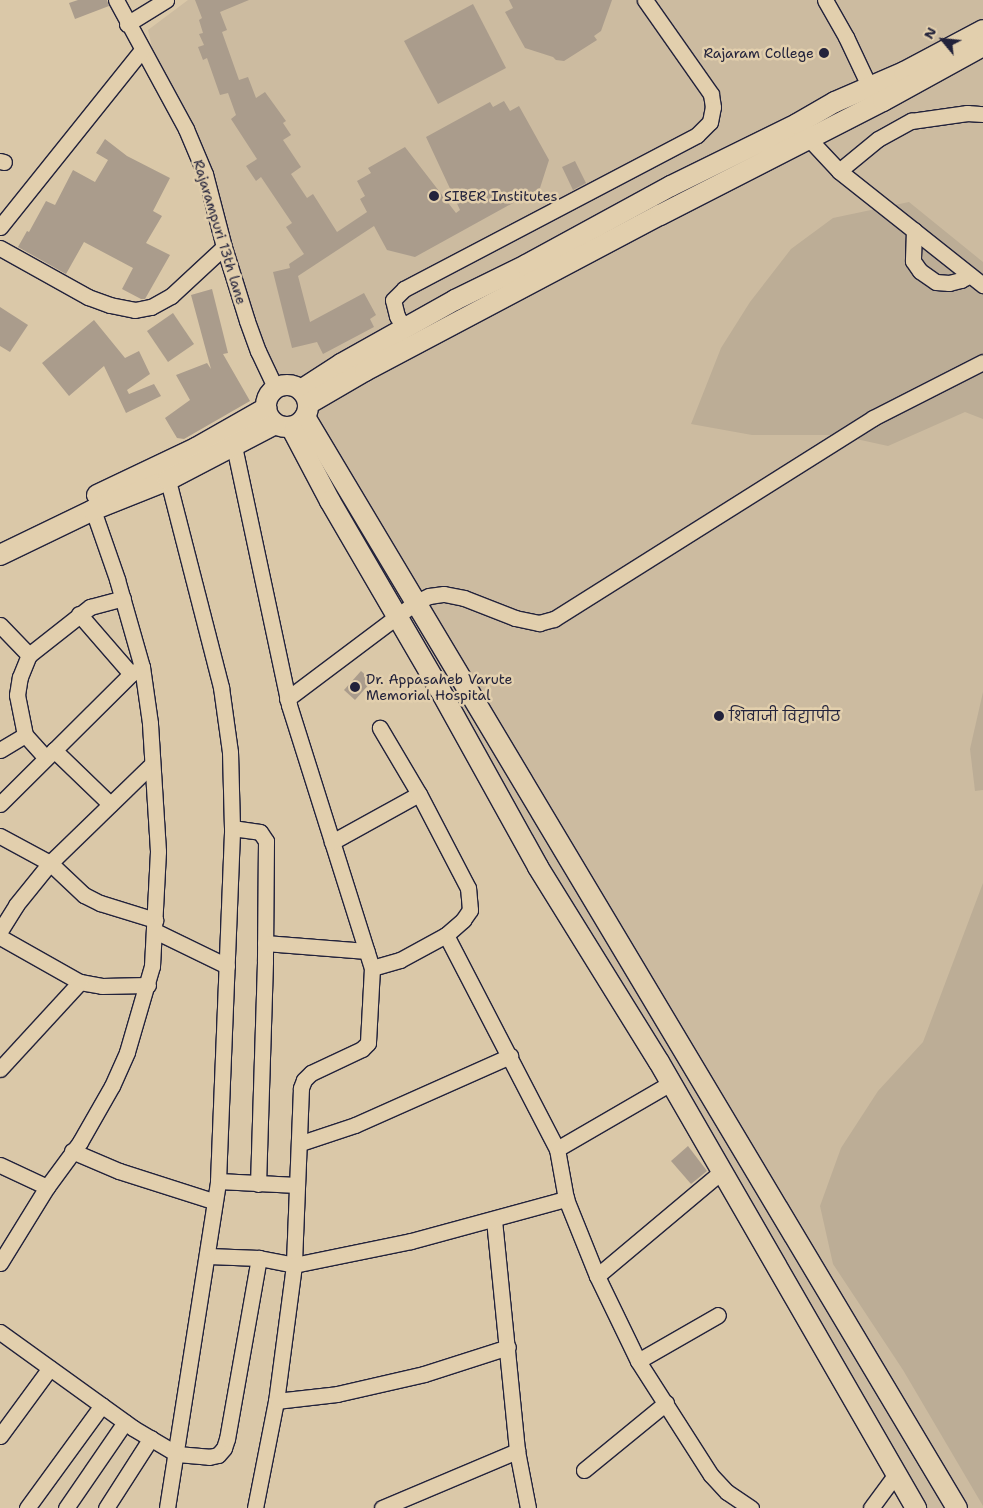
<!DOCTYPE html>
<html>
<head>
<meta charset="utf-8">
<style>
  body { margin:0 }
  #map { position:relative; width:983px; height:1508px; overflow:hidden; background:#dac8a8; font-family:"Shantell Sans","Playpen Sans Deva",sans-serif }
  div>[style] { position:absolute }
  .built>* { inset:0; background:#ccbba0 }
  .green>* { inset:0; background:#bcad96 }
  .building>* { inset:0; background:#aa9c8c }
  .roads { filter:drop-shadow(1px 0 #22223b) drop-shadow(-1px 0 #22223b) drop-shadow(0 1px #22223b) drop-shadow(0 -1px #22223b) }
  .minor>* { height:15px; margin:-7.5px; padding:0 7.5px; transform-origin:7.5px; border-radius:7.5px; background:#e2cfad }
  .major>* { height:20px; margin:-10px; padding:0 10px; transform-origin:10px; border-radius:10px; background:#e2cfad }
  .major>.ring { margin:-10px; padding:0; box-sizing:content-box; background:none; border:20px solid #e2cfad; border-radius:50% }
  .dots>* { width:14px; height:14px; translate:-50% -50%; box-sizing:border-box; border:2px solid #e2cfad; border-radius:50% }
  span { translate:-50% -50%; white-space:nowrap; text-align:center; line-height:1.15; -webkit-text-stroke:5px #e2cfad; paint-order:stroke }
  .poi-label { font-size:14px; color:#22223b }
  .right { translate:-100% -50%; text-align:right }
  .left { translate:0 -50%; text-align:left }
  .street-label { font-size:14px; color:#22223b }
  .north { position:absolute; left:918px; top:15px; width:50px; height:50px; -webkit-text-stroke:4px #e2cfad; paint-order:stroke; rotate:298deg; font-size:14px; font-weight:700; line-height:20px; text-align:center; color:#22223b }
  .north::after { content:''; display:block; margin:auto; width:18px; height:22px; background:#22223b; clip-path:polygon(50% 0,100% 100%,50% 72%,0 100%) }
</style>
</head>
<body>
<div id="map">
  <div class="built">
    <div style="clip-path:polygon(188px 0,983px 0,983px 30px,300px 383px,292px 384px,284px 383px,262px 363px,216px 218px,160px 82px,148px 30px)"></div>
    <div style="clip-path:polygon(983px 46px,983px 1508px,921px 1508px,774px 1263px,296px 426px,328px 401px)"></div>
  </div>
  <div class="green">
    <div style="clip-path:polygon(909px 202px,983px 262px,983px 419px,965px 412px,888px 446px,838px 435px,752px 435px,691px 424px,721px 348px,750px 302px,791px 249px,833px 218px)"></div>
    <div style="clip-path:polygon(983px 692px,983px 790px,975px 791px,970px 749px)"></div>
    <div style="clip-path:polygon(983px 883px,983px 1506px,903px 1370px,833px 1264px,820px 1206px,841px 1148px,878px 1091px,923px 1042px)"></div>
  </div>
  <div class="building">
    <div style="clip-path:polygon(78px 0,107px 0,109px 6px,75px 19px,69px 3px)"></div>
    <div style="clip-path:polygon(195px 0,249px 0,220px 12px,227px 30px,222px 32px,239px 80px,248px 77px,256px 98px,265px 92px,286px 121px,283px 123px,291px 135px,283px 140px,301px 167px,291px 174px,307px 198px,313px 194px,337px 232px,367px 212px,360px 199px,365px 196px,357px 181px,371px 173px,368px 168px,405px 147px,456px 213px,460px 210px,426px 137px,490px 102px,493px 107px,504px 101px,510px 111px,519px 106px,549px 160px,540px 188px,415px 257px,387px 250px,374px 226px,298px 276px,310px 322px,364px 293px,376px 315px,370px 319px,374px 327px,323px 354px,317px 342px,292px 348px,273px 272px,290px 268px,289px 264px,304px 254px,286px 227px,292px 223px,261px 177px,256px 181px,246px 166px,257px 159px,231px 119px,236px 115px,228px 93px,220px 95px,207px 58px,203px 60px,198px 47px,204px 45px,199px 34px,203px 33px,199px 20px,202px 18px)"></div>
    <div style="clip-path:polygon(509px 0,612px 0,601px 31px,594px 36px,597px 40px,564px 61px,556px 60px,553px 57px,525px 48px,505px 12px,513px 8px)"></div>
    <div style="clip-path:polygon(473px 4px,506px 68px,438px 104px,404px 41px)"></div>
    <div style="clip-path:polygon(105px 139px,127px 156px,170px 178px,153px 211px,162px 216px,146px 243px,170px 255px,145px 299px,141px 299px,122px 289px,133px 268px,84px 242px,66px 274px,18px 247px,27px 231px,29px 232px,46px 201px,55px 205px,73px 170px,95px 182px,108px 160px,96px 153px)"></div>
    <div style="clip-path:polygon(575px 161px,586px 183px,573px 190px,562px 167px)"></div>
    <div style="clip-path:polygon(212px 289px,228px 353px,223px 354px,250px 401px,184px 439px,177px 438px,165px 418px,190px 400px,176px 375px,207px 363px,211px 369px,191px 295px)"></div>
    <div style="clip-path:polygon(0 307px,28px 325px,10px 352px,0 346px)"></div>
    <div style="clip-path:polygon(173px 313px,194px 344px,168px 362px,147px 331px)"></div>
    <div style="clip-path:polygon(94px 320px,125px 358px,139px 351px,150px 374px,127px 390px,129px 394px,154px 384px,161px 396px,126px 413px,104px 366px,69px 396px,42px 363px)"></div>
    <div style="clip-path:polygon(361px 671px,372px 681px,355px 700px,344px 690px)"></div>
    <div style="clip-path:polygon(688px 1146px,707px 1171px,691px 1184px,671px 1161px)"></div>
  </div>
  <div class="roads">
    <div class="minor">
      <div style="left:116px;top:0;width:147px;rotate:61.5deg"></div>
      <div style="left:186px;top:129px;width:49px;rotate:67.1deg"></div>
      <div style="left:205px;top:174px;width:75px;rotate:75.4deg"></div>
      <div style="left:224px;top:247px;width:77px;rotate:72.7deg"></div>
      <div style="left:247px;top:321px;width:32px;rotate:70deg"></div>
      <div style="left:258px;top:351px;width:42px;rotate:64.7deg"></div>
      <div style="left:825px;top:0;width:43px;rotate:60.4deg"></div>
      <div style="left:846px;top:37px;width:56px;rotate:64.8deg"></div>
      <div style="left:127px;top:24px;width:46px;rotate:-31.6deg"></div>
      <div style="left:810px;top:140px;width:42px;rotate:46.9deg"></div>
      <div style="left:839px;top:171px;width:184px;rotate:38.4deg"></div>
      <div style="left:0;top:161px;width:4px;rotate:14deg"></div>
      <div style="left:839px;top:171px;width:50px;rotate:-39.4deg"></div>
      <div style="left:878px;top:139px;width:38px;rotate:-29deg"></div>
      <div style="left:911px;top:121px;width:57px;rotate:-8.1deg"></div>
      <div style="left:967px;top:113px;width:16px;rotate:4deg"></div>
      <div style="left:0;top:227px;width:227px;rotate:-51.3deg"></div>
      <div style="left:914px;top:230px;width:31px;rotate:92deg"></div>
      <div style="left:913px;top:261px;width:12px;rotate:55deg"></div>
      <div style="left:920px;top:271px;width:19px;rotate:35deg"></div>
      <div style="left:936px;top:282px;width:13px;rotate:4deg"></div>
      <div style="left:949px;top:283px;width:12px;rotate:-14deg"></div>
      <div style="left:961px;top:280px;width:10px;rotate:-29deg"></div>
      <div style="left:0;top:248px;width:101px;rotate:29.1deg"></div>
      <div style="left:88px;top:297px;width:23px;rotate:20deg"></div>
      <div style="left:110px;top:305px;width:25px;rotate:11deg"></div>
      <div style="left:135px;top:310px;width:16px;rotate:-11deg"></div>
      <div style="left:151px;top:307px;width:23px;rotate:-29deg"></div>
      <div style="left:171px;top:296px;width:72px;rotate:-42.8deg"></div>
      <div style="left:405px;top:329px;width:15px;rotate:-122deg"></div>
      <div style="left:397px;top:316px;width:16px;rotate:-104deg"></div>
      <div style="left:393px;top:300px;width:16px;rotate:-45deg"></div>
      <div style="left:404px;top:289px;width:331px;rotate:-27.7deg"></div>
      <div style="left:697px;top:135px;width:18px;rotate:-45deg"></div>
      <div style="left:710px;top:122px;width:15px;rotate:-79deg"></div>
      <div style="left:713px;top:107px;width:13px;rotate:-99deg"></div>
      <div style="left:711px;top:94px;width:115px;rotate:-125.1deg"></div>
      <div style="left:234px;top:446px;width:265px;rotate:78deg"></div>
      <div style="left:289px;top:705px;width:276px;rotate:72.5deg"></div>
      <div style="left:372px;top:968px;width:75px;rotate:93.1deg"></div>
      <div style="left:368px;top:1043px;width:8px;rotate:135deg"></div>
      <div style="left:362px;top:1049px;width:56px;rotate:154.8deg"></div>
      <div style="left:311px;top:1073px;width:10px;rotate:135deg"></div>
      <div style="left:304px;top:1080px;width:9px;rotate:111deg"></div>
      <div style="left:301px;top:1088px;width:177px;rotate:92.3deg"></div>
      <div style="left:294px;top:1265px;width:137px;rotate:97.5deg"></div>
      <div style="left:276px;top:1401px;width:109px;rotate:101.1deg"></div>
      <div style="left:79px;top:614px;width:79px;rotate:49.1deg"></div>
      <div style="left:0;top:625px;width:42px;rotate:46deg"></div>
      <div style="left:287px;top:699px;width:161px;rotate:-36.9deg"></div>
      <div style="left:416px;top:602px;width:14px;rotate:-25deg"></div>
      <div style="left:429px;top:596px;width:15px;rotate:-8deg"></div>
      <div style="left:444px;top:594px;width:20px;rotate:11deg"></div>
      <div style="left:464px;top:598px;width:55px;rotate:21.4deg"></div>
      <div style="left:515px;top:618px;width:25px;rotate:12deg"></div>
      <div style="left:539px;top:623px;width:16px;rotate:-15deg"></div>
      <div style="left:554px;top:619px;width:377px;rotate:-32.2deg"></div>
      <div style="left:873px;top:418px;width:123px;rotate:-27deg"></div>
      <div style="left:0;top:750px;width:29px;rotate:-31deg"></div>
      <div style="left:54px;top:750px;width:78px;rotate:44deg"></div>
      <div style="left:45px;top:757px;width:30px;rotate:-132deg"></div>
      <div style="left:25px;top:735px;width:41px;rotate:-101.3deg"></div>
      <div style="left:17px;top:695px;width:18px;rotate:-81deg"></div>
      <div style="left:20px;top:677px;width:24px;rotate:-68deg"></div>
      <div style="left:29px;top:655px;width:78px;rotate:-38.2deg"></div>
      <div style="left:90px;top:607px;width:34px;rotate:-15deg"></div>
      <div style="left:0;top:804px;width:185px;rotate:-44.8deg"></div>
      <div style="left:131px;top:674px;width:13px;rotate:-32deg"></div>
      <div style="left:232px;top:828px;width:28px;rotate:8deg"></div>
      <div style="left:260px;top:832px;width:11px;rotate:56deg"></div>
      <div style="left:266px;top:841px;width:121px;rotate:90.5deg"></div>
      <div style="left:265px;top:962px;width:222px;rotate:91.8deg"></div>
      <div style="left:0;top:836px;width:57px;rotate:28.4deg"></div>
      <div style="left:50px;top:863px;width:47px;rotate:43.3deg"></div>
      <div style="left:84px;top:895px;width:18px;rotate:27deg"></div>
      <div style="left:100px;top:903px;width:58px;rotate:17.2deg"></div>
      <div style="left:332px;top:842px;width:99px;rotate:-28.9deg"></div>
      <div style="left:0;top:931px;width:31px;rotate:-58deg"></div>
      <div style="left:16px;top:905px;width:54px;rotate:-51deg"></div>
      <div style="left:50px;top:863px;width:142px;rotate:-44.1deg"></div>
      <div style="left:155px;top:931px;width:80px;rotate:25.9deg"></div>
      <div style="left:446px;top:935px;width:241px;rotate:62.6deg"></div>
      <div style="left:557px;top:1149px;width:51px;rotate:79.8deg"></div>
      <div style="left:566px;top:1199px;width:83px;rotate:68.1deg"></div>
      <div style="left:597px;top:1276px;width:94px;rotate:64.2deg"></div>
      <div style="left:638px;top:1361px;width:135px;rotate:57.4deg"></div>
      <div style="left:711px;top:1475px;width:23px;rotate:47deg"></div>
      <div style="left:727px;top:1492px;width:29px;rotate:34deg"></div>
      <div style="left:0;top:937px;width:92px;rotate:29.4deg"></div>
      <div style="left:80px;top:982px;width:22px;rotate:10deg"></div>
      <div style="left:102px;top:986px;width:46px;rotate:-1.2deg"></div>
      <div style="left:265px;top:943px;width:102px;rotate:4.5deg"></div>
      <div style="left:372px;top:968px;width:29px;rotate:-16deg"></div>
      <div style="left:400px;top:960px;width:52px;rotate:-28.5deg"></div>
      <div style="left:446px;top:935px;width:23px;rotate:-41deg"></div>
      <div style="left:463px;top:920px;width:12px;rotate:-55deg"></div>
      <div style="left:470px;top:910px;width:22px;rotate:-95deg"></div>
      <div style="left:468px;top:888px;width:106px;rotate:-117.5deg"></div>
      <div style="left:419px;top:794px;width:77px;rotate:-120.6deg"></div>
      <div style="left:0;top:1069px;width:118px;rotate:-47.4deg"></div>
      <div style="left:301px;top:1143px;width:57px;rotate:-18.4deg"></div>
      <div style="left:355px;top:1125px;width:170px;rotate:-24deg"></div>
      <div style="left:557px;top:1149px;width:132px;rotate:-30.1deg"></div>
      <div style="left:72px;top:1151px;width:51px;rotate:23.1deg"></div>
      <div style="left:119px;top:1171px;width:99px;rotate:17.7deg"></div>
      <div style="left:0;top:1165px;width:52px;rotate:25.1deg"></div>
      <div style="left:218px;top:1181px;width:79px;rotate:2.9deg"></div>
      <div style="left:494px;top:1220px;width:232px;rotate:84.3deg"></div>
      <div style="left:517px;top:1451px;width:58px;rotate:79.1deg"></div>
      <div style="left:208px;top:1256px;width:51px;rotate:2.2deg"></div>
      <div style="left:259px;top:1258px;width:36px;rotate:11deg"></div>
      <div style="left:294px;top:1265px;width:119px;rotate:-11.6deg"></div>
      <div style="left:411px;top:1241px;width:161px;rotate:-15.2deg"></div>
      <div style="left:0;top:1263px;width:89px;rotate:-58.3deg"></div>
      <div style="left:47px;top:1187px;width:56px;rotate:-53.7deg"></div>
      <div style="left:80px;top:1142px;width:64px;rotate:-60.3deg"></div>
      <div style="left:112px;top:1086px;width:37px;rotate:-66deg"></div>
      <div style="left:127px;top:1052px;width:90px;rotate:-73.8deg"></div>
      <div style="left:152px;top:966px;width:115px;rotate:-87deg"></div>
      <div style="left:158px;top:851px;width:128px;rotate:-93.6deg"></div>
      <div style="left:150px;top:723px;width:57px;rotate:-98.1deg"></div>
      <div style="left:142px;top:667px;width:91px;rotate:-105.9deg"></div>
      <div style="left:117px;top:579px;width:73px;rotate:-109.2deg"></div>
      <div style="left:597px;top:1276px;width:163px;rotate:-40deg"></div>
      <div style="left:0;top:1332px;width:164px;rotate:35.8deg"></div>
      <div style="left:133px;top:1428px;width:51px;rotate:30.6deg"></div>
      <div style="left:177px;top:1454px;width:32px;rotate:5deg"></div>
      <div style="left:209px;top:1457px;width:9px;rotate:-13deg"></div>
      <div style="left:218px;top:1455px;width:9px;rotate:-49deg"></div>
      <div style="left:224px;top:1448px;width:9px;rotate:-72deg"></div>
      <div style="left:227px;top:1439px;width:184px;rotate:-80deg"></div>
      <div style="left:638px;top:1361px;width:92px;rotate:-29.9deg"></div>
      <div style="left:276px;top:1401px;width:61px;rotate:-6.5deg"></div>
      <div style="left:337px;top:1394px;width:89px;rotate:-12.9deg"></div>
      <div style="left:424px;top:1374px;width:88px;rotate:-17.8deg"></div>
      <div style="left:0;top:1436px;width:84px;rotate:-53.7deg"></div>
      <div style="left:584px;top:1470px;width:106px;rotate:-39.3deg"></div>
      <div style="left:27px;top:1508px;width:127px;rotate:-53.9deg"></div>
      <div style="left:66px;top:1508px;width:104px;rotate:-55.5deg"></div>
      <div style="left:106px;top:1508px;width:83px;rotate:-57.3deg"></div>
      <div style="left:167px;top:1508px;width:331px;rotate:-81.1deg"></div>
      <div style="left:218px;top:1181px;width:353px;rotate:-87.7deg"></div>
      <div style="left:232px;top:828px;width:76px;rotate:-91.5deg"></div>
      <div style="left:230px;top:752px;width:66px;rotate:-97.9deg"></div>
      <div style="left:221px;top:687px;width:214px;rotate:-104.4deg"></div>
      <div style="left:382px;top:1508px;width:147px;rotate:-22.9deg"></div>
      <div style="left:871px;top:1508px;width:42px;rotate:-53.7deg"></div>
    </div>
    <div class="major">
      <div class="ring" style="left:266px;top:385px;width:22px;height:22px"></div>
      <div style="left:301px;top:390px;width:48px;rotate:-33deg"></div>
      <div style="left:341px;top:364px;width:131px;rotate:-29.3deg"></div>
      <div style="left:455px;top:300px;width:79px;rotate:-26.2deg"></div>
      <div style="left:526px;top:265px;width:165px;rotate:-28.6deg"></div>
      <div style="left:671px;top:186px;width:140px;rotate:-26.2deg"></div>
      <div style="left:797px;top:124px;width:44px;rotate:-30.1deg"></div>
      <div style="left:835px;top:102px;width:75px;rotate:-23.5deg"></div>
      <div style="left:904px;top:72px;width:89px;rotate:-28deg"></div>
      <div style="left:308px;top:404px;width:66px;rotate:-30.1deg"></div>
      <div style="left:365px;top:371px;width:334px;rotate:-27.9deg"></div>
      <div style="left:660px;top:215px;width:250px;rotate:-27.1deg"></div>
      <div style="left:883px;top:101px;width:114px;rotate:-28.8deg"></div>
      <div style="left:305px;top:417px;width:1271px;rotate:59.14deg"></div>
      <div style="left:291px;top:427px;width:84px;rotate:62.2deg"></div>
      <div style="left:330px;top:501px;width:219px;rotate:59.8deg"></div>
      <div style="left:440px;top:690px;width:202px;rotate:61deg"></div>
      <div style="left:538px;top:867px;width:229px;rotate:58.2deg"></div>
      <div style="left:659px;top:1062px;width:515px;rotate:60.05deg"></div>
      <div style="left:97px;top:495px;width:110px;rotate:-25.4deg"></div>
      <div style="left:196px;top:448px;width:81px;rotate:-29.7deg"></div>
      <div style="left:0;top:555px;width:103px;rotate:-25.8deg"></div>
      <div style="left:93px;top:510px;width:81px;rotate:-21.8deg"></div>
      <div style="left:168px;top:480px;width:121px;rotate:-27.6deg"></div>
    </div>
  </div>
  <div class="dots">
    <div style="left:824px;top:53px;background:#22223b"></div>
    <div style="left:434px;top:196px;background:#22223b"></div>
    <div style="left:355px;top:687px;background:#22223b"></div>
    <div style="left:719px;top:716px;background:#22223b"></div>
  </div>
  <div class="poi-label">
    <span class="right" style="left:814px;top:53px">Rajaram College</span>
    <span class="left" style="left:444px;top:196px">SIBER Institutes</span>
    <span class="left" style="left:366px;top:687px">Dr. Appasaheb Varute<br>Memorial Hospital</span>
    <span class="left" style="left:729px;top:716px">शिवाजी विद्यापीठ</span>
  </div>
  <div class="street-label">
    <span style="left:220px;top:232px;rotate:73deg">Rajarampuri 13th lane</span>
  </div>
  <div class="north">N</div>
</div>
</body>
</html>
